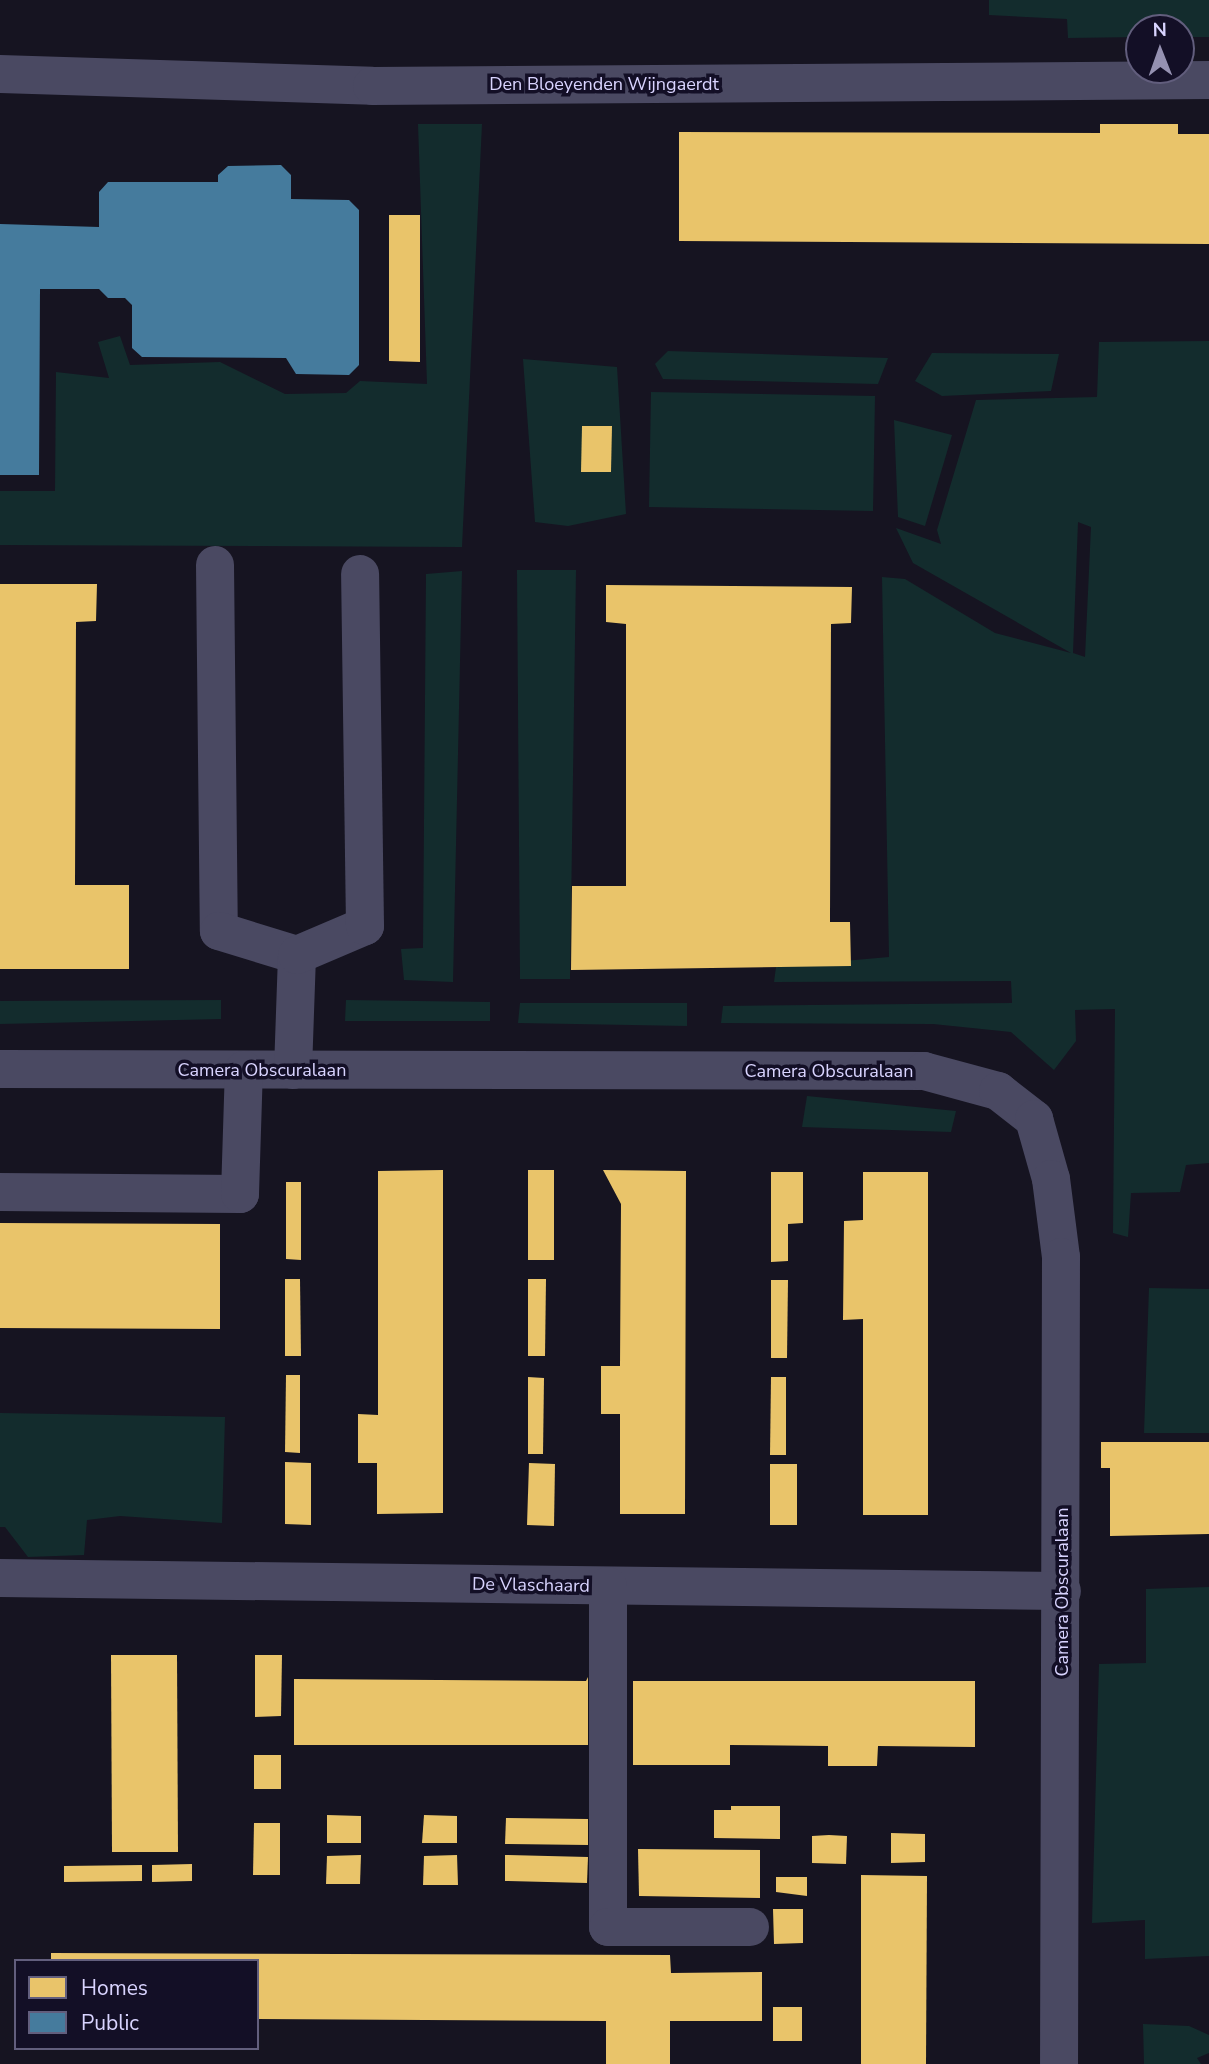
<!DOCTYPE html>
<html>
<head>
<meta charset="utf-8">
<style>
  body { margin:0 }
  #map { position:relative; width:1209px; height:2064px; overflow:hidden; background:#161421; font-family:"Nunito Sans",sans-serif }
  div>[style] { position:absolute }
  .green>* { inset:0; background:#132c2d }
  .homes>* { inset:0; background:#e9c46a }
  .public>* { inset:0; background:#457b9d }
  .minor>* { height:38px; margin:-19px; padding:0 19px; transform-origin:19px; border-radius:19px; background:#4a4962 }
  span { translate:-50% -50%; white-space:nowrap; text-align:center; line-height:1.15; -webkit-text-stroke:7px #130f26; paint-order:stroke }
  .street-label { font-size:18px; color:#d9d4ff }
  .legend { position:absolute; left:14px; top:1959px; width:245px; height:91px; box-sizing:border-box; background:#130f26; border:2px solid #625e7d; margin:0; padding:9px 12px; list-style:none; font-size:21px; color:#d9d4ff }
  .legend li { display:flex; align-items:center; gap:14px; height:35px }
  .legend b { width:35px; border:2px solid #625e7d }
  .north { position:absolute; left:1125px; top:14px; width:70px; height:70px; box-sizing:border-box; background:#130f26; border:2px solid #625e7d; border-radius:50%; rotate:359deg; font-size:19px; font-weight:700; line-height:28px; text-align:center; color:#d9d4ff }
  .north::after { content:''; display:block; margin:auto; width:24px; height:32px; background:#9591b1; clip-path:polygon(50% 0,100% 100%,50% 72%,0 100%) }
</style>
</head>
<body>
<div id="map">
  <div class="green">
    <div style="clip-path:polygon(989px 0,1209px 0,1209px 37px,1181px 37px,1181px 28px,1139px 28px,1139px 37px,1068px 38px,1067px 19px,989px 15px)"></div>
    <div style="clip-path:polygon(418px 124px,482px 124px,462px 547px,0 545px,0 491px,55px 491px,56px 372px,109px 378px,98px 342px,120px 336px,130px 365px,220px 362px,285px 394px,346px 393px,360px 381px,427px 384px)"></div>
    <div style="clip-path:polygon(evenodd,1209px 341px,1209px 1163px,1186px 1165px,1180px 1192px,1131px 1193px,1128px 1237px,1113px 1233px,1115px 1009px,1075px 1010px,1076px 1041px,1054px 1070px,1011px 1032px,933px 1024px,721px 1023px,723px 1006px,1012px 1003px,1011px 981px,774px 982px,776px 967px,889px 957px,882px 577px,905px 579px,995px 633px,1071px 653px,913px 563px,896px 528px,941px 544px,937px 530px,976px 400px,1097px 397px,1099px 342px,1209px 341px,1078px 522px,1091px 527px,1085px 657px,1073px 653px,1078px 522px)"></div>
    <div style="clip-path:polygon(668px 351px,888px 358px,878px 384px,663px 379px,655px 364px)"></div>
    <div style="clip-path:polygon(932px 353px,1059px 354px,1051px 391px,942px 396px,915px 381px)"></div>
    <div style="clip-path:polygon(523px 359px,617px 367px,626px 514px,568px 526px,535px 522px)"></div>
    <div style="clip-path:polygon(651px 392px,875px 396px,873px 511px,649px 507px)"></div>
    <div style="clip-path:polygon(894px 420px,952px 435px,925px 526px,898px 517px)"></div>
    <div style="clip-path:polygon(517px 570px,576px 570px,570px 979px,520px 979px)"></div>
    <div style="clip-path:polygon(462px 571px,453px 982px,404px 980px,401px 949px,423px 948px,426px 574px)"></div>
    <div style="clip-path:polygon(221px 1000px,221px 1019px,0 1024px,0 1001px)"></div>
    <div style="clip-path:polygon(346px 1000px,490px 1002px,490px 1021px,345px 1021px)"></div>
    <div style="clip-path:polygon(520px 1003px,687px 1003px,687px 1026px,518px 1023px)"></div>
    <div style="clip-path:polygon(807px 1096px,956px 1111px,951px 1132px,802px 1127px)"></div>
    <div style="clip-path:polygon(1149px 1288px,1209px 1289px,1209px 1433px,1144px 1433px)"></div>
    <div style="clip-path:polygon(0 1413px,225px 1417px,222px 1523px,120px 1516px,87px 1520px,84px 1555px,28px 1557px,5px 1527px,0 1527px)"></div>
    <div style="clip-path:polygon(1209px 1587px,1209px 1956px,1145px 1959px,1145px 1920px,1092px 1923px,1099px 1664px,1146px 1663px,1146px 1589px)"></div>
    <div style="clip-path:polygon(1143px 2024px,1189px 2026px,1209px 2035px,1209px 2053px,1197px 2058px,1201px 2064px,1144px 2064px)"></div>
  </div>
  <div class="homes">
    <div style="clip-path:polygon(1100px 124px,1178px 124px,1178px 134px,1209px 134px,1209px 244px,679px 241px,679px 132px,1100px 133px)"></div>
    <div style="clip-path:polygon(389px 215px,420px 215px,420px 362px,389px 361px)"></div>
    <div style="clip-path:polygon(582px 426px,612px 426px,611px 472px,581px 472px)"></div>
    <div style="clip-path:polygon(0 584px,97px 584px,96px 621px,76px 622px,75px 885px,129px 885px,129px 969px,0 969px)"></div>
    <div style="clip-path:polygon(606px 585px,852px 587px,851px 623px,831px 624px,830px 922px,850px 922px,851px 966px,571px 970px,572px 886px,626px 886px,626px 624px,606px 622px)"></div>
    <div style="clip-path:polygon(443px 1170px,443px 1513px,377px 1514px,377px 1463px,358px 1463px,358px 1414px,378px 1415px,378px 1171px)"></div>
    <div style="clip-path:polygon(528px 1170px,554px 1170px,554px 1260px,528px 1260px)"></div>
    <div style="clip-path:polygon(603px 1170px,686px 1171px,685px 1514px,620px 1514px,620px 1414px,601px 1414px,601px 1366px,620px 1366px,621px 1204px)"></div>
    <div style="clip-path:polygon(771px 1172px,803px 1172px,803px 1223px,788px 1224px,788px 1261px,771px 1262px)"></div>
    <div style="clip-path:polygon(863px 1172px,928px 1172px,928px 1515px,863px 1515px,863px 1319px,843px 1320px,844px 1221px,863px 1220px)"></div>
    <div style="clip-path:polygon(286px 1182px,301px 1182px,301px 1260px,286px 1259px)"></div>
    <div style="clip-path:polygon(0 1223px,220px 1224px,220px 1329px,0 1328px)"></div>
    <div style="clip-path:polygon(285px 1279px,300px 1279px,301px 1356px,285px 1356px)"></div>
    <div style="clip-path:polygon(528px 1279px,546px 1279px,545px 1356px,528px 1356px)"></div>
    <div style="clip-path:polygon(771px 1280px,788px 1280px,787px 1358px,771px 1358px)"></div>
    <div style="clip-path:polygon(286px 1375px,300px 1375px,300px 1453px,285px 1452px)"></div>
    <div style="clip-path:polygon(528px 1377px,544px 1378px,543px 1454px,528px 1454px)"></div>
    <div style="clip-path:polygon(771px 1377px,786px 1377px,786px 1455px,770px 1455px)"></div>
    <div style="clip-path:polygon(1101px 1442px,1209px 1442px,1209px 1534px,1110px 1536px,1110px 1468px,1101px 1468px)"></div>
    <div style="clip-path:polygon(285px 1462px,311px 1463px,311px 1525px,285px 1524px)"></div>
    <div style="clip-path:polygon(529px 1463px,555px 1464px,554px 1526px,527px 1525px)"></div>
    <div style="clip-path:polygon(770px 1464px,797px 1464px,797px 1525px,770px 1525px)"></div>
    <div style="clip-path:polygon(111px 1655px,177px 1655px,178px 1852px,112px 1852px)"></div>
    <div style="clip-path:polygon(255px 1655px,282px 1655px,281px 1716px,255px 1717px)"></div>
    <div style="clip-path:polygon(588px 1677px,588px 1745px,294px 1745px,294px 1679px,586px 1681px)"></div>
    <div style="clip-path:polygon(633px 1681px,975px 1681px,975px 1747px,878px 1746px,877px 1766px,828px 1766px,828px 1746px,730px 1745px,730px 1765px,633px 1765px)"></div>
    <div style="clip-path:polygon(254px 1755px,281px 1755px,281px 1789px,254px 1789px)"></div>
    <div style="clip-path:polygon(731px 1806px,780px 1806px,780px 1839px,714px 1838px,714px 1810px,731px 1810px)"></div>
    <div style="clip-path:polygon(327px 1815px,361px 1816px,361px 1843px,327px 1843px)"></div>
    <div style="clip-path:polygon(424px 1815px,457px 1816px,457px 1843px,422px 1843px)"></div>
    <div style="clip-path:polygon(506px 1818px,588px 1819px,588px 1845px,505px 1844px)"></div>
    <div style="clip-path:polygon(254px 1823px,280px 1823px,280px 1875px,253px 1875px)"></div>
    <div style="clip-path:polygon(891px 1833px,925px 1834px,925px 1862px,891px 1863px)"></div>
    <div style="clip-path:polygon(829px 1835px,847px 1836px,846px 1864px,812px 1863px,812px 1836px)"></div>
    <div style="clip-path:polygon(638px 1849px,760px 1850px,760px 1898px,639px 1896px)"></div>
    <div style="clip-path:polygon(361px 1855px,360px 1884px,326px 1884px,327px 1856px)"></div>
    <div style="clip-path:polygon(457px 1855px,458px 1885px,423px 1885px,424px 1856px)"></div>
    <div style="clip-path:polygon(505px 1855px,588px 1857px,587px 1883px,505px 1881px)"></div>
    <div style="clip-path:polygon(192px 1864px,192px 1881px,152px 1882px,152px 1865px)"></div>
    <div style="clip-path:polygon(142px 1865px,142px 1881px,64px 1882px,64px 1866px)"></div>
    <div style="clip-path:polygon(861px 1875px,927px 1876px,926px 2064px,861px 2064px)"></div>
    <div style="clip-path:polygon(776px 1877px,807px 1877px,807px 1896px,776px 1892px)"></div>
    <div style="clip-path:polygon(773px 1909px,803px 1909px,803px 1943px,774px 1944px)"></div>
    <div style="clip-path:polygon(51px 1953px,670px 1955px,671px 1973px,762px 1972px,762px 2021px,670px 2021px,670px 2064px,606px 2064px,606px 2021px,257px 2019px,257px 1961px,51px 1961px)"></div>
    <div style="clip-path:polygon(773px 2007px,802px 2007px,802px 2041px,773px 2041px)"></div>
  </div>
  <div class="public">
    <div style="clip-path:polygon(281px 165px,291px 175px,291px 199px,349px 200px,359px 210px,359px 365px,349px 375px,296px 374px,286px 358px,142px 357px,132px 348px,132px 305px,125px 298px,108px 298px,99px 289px,40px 289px,39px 475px,0 475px,0 224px,99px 227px,99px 192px,108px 182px,218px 182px,218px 175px,228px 166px)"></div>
  </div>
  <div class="minor">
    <div style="left:0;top:74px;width:372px;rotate:1.8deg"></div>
    <div style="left:372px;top:86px;width:837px;rotate:-0.41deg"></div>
    <div style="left:215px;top:565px;width:366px;rotate:89.4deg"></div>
    <div style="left:219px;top:931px;width:82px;rotate:17.1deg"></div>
    <div style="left:0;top:1069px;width:924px;rotate:0.12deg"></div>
    <div style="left:924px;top:1071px;width:77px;rotate:15.1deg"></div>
    <div style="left:998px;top:1091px;width:46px;rotate:37.9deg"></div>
    <div style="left:1034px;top:1119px;width:62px;rotate:74.2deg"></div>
    <div style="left:1051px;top:1179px;width:79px;rotate:82.7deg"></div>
    <div style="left:1061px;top:1257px;width:807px;rotate:90.14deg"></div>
    <div style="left:293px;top:1070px;width:115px;rotate:-88deg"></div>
    <div style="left:297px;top:955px;width:74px;rotate:-23.1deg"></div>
    <div style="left:365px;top:926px;width:352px;rotate:-90.8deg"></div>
    <div style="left:0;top:1192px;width:240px;rotate:0.5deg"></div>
    <div style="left:240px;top:1194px;width:124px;rotate:-88.2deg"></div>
    <div style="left:0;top:1578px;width:1062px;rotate:0.7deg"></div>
    <div style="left:608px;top:1586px;width:341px;rotate:90deg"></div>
    <div style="left:608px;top:1927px;width:142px"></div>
  </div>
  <div class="street-label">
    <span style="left:604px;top:84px">Den Bloeyenden Wijngaerdt</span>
    <span style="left:262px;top:1070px">Camera Obscuralaan</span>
    <span style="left:829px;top:1071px">Camera Obscuralaan</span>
    <span style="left:531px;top:1585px;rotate:1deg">De Vlaschaard</span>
    <span style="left:1062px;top:1592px;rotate:-90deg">Camera Obscuralaan</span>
  </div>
  <ul class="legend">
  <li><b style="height:19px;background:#e9c46a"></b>Homes</li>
  <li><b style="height:19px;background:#457b9d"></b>Public</li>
  </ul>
  <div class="north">N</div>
</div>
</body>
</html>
